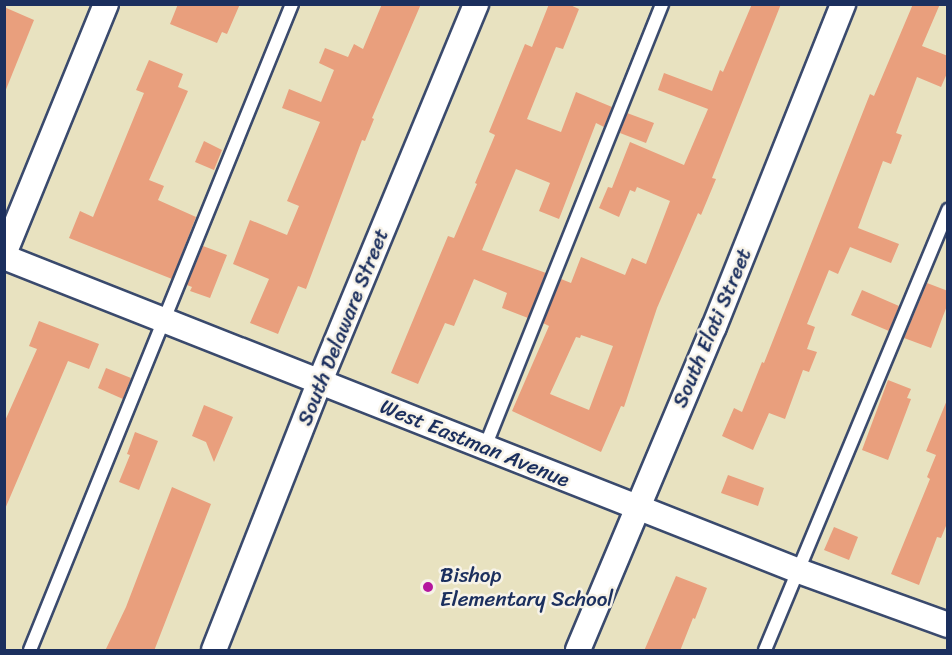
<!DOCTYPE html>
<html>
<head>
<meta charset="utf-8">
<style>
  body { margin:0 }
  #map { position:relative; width:952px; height:655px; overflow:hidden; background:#e8e2c0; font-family:Sriracha,sans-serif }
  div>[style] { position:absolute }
  .building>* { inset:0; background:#e99f7d }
  .roads { filter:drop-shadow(2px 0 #3a4a6d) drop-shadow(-2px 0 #3a4a6d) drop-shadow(0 2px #3a4a6d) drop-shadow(0 -2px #3a4a6d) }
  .lane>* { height:12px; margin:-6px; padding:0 6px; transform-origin:6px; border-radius:6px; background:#fff }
  .street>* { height:24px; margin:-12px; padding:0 12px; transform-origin:12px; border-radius:12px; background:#fff }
  .dots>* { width:16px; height:16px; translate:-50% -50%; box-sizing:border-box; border:3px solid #f7f3e8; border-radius:50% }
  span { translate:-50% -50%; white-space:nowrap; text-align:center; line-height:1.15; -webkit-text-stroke:5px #f7f3e8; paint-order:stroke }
  .street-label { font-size:21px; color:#1b2f5e }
  .poi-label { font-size:21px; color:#1b2f5e }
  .left { translate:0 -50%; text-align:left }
  .frame { position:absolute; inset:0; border:6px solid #1b2f5e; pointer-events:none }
</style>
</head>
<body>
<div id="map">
  <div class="building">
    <div style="clip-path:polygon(178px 4px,240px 4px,227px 34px,222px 32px,217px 43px,170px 24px)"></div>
    <div style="clip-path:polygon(382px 4px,421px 4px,372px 118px,374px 119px,365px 141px,362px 140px,306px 289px,298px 286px,278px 334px,250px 323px,269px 279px,233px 264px,250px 220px,287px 235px,299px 206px,287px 201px,320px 122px,282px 108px,289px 89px,321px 102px,334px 70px,319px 63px,325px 48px,348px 57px,354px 44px,363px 49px)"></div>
    <div style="clip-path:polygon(549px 4px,568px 4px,579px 9px,563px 49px,556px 47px,527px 119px,561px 132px,576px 92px,612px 107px,604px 127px,596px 123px,559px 219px,539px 211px,550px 183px,516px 169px,482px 250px,546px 273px,528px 318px,502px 308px,507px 293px,474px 279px,454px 326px,445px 323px,418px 384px,391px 373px,448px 236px,454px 238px,477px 184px,475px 183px,495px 135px,489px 132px,525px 44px,532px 47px)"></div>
    <div style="clip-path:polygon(evenodd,752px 4px,781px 4px,712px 178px,716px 179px,701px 215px,698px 213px,657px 308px,624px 407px,621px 406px,601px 452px,512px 411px,549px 326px,543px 323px,561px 279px,571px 283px,581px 257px,625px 275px,632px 258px,646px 264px,670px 201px,637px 187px,635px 192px,630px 190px,619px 217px,599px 208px,608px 187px,612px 188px,630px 142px,684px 165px,708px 109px,658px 90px,664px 73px,712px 91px,720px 70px,723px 72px,752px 4px,581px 335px,613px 346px,589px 410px,550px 394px,576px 337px,580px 338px,581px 335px)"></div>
    <div style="clip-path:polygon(913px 4px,940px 4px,922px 46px,948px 56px,948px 71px,941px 87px,917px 77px,896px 133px,902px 135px,891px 164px,883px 161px,858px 228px,899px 244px,891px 263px,850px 247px,838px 274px,829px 270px,807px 324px,815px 327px,807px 349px,817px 352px,809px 372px,803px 370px,785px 419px,769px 413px,753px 450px,722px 436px,734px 408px,742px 412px,762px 362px,764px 363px,870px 94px,874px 96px)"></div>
    <div style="clip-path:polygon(4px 7px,34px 20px,5px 92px,4px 92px)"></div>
    <div style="clip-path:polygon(149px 60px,183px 74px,178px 87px,188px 91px,149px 180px,164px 186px,158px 200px,196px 217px,172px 279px,69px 238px,80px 211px,93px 217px,144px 93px,136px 90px)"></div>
    <div style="clip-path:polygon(627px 113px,654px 123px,646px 143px,620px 133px)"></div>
    <div style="clip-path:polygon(204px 141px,222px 150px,214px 170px,195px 162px)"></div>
    <div style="clip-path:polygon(203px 246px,227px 255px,210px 298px,190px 291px,192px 287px,187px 285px)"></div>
    <div style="clip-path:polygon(927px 283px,948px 291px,948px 303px,931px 348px,904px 338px)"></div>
    <div style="clip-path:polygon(862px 290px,899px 306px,889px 331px,851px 315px)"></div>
    <div style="clip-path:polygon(39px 321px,99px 344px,89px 369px,68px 361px,5px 509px,4px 423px,37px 349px,29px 346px)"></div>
    <div style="clip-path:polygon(106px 368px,131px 378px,123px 399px,98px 388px)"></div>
    <div style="clip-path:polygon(888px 380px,911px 389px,907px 398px,911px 399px,888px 460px,862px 450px)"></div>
    <div style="clip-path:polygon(947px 400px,948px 521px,941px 538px,937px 537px,919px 585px,891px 574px,930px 479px,927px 477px,936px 455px,926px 451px)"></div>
    <div style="clip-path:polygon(204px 405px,233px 417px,214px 462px,206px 442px,192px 436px)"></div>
    <div style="clip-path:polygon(135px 432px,158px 441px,139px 490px,119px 482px,130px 455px,127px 454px)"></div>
    <div style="clip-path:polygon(728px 475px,764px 488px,758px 506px,721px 493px)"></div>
    <div style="clip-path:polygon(172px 487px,211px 504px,154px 651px,105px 651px,126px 607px)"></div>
    <div style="clip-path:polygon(834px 527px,858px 537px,849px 560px,824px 550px)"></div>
    <div style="clip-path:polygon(676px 576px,707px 588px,695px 619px,693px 618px,680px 651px,644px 651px)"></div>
  </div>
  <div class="roads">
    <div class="lane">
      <div style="left:485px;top:447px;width:477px;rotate:-68.2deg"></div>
      <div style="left:30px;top:650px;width:697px;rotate:-67.92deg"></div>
      <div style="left:765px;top:650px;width:477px;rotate:-67.4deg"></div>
    </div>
    <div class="street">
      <div style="left:4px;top:254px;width:270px;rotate:-67.8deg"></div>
      <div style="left:4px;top:257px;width:855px;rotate:21.55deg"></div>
      <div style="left:799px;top:571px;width:158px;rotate:19.9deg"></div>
      <div style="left:214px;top:650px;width:289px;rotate:-68.5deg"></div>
      <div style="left:320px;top:381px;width:408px;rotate:-67.5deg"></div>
      <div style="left:578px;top:650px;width:350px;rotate:-67.2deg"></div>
      <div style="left:714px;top:327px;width:348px;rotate:-68.2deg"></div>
    </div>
  </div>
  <div class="dots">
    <div style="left:428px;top:587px;background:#b5179e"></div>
  </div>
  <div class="street-label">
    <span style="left:343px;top:327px;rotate:-68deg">South Delaware Street</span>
    <span style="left:712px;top:328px;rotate:-67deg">South Elati Street</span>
    <span style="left:475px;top:443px;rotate:22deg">West Eastman Avenue</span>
  </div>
  <div class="poi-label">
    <span class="left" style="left:440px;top:587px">Bishop<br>Elementary School</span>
  </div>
  <div class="frame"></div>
</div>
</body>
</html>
